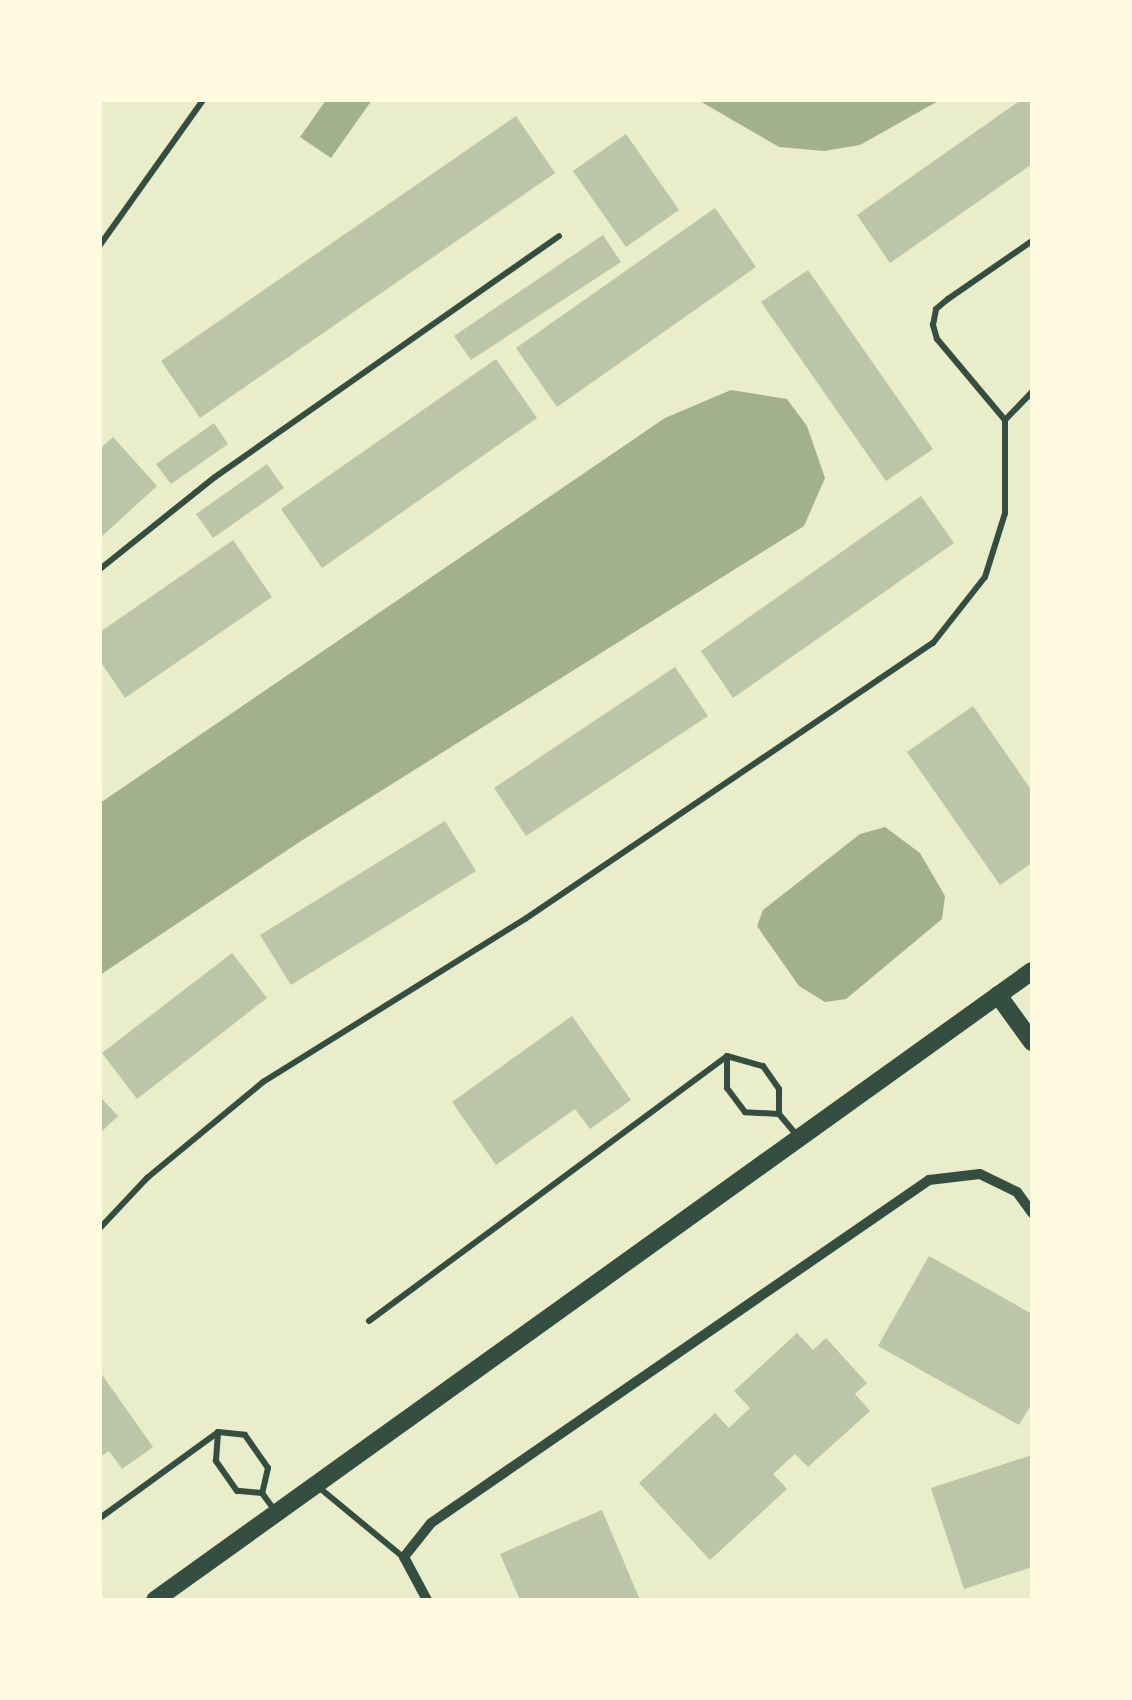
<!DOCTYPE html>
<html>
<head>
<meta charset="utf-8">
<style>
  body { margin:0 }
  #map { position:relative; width:1132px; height:1700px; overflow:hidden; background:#e9edc9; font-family:"Work Sans",sans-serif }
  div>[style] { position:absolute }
  .water>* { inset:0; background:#a3b18a }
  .building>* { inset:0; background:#bcc5a7 }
  .service>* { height:6px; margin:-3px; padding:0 3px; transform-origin:3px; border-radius:3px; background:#344e41 }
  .minor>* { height:10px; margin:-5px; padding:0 5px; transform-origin:5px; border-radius:5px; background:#344e41 }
  .tertiary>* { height:18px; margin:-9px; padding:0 9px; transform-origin:9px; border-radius:9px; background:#344e41 }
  span { translate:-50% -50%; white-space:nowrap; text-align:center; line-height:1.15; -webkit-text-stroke:10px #fefae0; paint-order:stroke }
  .frame { position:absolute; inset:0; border:102px solid #fefae0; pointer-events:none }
</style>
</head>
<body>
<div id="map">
  <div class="water">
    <div style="clip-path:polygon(326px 100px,372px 100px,331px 158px,300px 137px)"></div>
    <div style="clip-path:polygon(698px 100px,940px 100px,860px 145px,824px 151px,779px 147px)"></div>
    <div style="clip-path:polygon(731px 390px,787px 399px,807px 426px,825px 478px,804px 526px,301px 841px,100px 975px,100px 803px,665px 418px)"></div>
    <div style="clip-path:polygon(885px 827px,920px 853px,945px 896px,942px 919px,846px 999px,825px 1002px,799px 986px,757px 926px,763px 910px,860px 834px)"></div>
  </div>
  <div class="building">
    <div style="clip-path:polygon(1021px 100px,1032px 100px,1032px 164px,890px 263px,857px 215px)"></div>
    <div style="clip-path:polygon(516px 116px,555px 173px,200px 418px,161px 361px)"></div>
    <div style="clip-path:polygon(626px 134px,679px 210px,626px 247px,573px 171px)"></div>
    <div style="clip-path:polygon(715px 208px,756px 267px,557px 407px,516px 348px)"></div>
    <div style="clip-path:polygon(603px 235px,621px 262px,471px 360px,454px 336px)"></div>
    <div style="clip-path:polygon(808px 270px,933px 449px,886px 481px,761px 302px)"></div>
    <div style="clip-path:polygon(496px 359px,537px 418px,322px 568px,281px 509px)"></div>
    <div style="clip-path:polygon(214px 423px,228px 444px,171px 484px,156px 464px)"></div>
    <div style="clip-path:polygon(113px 437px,157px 486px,100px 538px,100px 449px)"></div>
    <div style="clip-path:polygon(267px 464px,284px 488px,213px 538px,196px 514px)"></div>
    <div style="clip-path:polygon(921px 496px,954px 543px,733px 698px,701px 651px)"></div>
    <div style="clip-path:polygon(233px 540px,272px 597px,125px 698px,100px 661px,100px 632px)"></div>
    <div style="clip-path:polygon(675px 667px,708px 716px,526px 836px,494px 788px)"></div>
    <div style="clip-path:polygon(973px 706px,1032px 791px,1032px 863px,1000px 885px,907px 752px)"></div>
    <div style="clip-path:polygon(445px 821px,476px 871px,291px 985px,260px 935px)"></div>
    <div style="clip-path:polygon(232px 953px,267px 998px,137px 1099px,102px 1053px)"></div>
    <div style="clip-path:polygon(572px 1016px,631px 1100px,590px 1129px,575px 1109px,496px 1165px,452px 1102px)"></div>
    <div style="clip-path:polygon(100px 1097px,118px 1116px,100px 1133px)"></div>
    <div style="clip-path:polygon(929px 1256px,1032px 1314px,1032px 1403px,1019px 1425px,878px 1346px)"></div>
    <div style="clip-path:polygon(797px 1333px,813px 1350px,826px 1338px,867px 1383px,855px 1394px,870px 1411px,808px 1467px,795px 1454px,773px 1474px,787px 1489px,710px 1560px,639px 1483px,715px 1413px,729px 1428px,750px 1408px,734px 1391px)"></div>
    <div style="clip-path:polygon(100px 1372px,153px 1447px,122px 1469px,109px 1451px,100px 1457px)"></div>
    <div style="clip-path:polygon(1032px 1455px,1032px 1567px,964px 1589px,931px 1488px)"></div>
    <div style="clip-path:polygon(602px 1510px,640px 1600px,520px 1600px,500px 1554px)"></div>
  </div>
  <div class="service">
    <div style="left:100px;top:245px;width:178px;rotate:-54.6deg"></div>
    <div style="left:1005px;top:420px;width:106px;rotate:-130deg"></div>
    <div style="left:937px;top:339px;width:15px;rotate:-106deg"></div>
    <div style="left:933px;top:325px;width:16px;rotate:-79deg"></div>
    <div style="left:936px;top:309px;width:16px;rotate:-40deg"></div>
    <div style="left:948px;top:299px;width:102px;rotate:-34.6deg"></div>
    <div style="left:100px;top:569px;width:147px;rotate:-38.7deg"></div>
    <div style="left:215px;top:477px;width:420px;rotate:-35deg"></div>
    <div style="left:779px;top:1114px;width:34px;rotate:-177deg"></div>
    <div style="left:745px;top:1112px;width:30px;rotate:-127deg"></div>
    <div style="left:727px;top:1088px;width:32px;rotate:-90deg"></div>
    <div style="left:727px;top:1056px;width:37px;rotate:16deg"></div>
    <div style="left:763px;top:1066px;width:28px;rotate:55deg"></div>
    <div style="left:779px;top:1089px;width:25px;rotate:90deg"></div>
    <div style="left:779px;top:1114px;width:30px;rotate:50deg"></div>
    <div style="left:100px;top:1228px;width:69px;rotate:-46.8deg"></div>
    <div style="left:147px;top:1178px;width:151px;rotate:-39.6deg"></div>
    <div style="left:263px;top:1082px;width:309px;rotate:-31.9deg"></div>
    <div style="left:525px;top:919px;width:493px;rotate:-34.1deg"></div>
    <div style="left:933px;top:643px;width:84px;rotate:-51.8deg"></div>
    <div style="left:985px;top:577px;width:67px;rotate:-72.6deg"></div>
    <div style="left:1005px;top:513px;width:93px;rotate:-90deg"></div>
    <div style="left:1005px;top:420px;width:39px;rotate:-46deg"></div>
    <div style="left:369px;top:1321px;width:445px;rotate:-36.5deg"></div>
    <div style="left:316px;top:1485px;width:113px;rotate:39.6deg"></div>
    <div style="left:262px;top:1493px;width:25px;rotate:-175deg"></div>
    <div style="left:237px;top:1491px;width:37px;rotate:-125deg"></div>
    <div style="left:216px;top:1461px;width:29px;rotate:-86deg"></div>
    <div style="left:218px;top:1432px;width:27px;rotate:6deg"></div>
    <div style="left:245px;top:1435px;width:40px;rotate:55.1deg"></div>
    <div style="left:268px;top:1468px;width:26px;rotate:103deg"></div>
    <div style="left:262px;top:1493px;width:22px;rotate:54deg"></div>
    <div style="left:100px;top:1518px;width:145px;rotate:-36deg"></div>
  </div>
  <div class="minor">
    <div style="left:427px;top:1600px;width:49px;rotate:-118.1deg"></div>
    <div style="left:404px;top:1557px;width:43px;rotate:-51.5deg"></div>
    <div style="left:431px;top:1523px;width:605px;rotate:-34.56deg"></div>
    <div style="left:929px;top:1180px;width:51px;rotate:-6.7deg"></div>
    <div style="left:980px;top:1174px;width:41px;rotate:25.9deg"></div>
    <div style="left:1017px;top:1192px;width:26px;rotate:54deg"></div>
  </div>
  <div class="tertiary">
    <div style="left:998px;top:995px;width:58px;rotate:54.1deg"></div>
    <div style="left:155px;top:1600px;width:1079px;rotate:-35.65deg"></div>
  </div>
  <div class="frame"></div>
</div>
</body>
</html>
